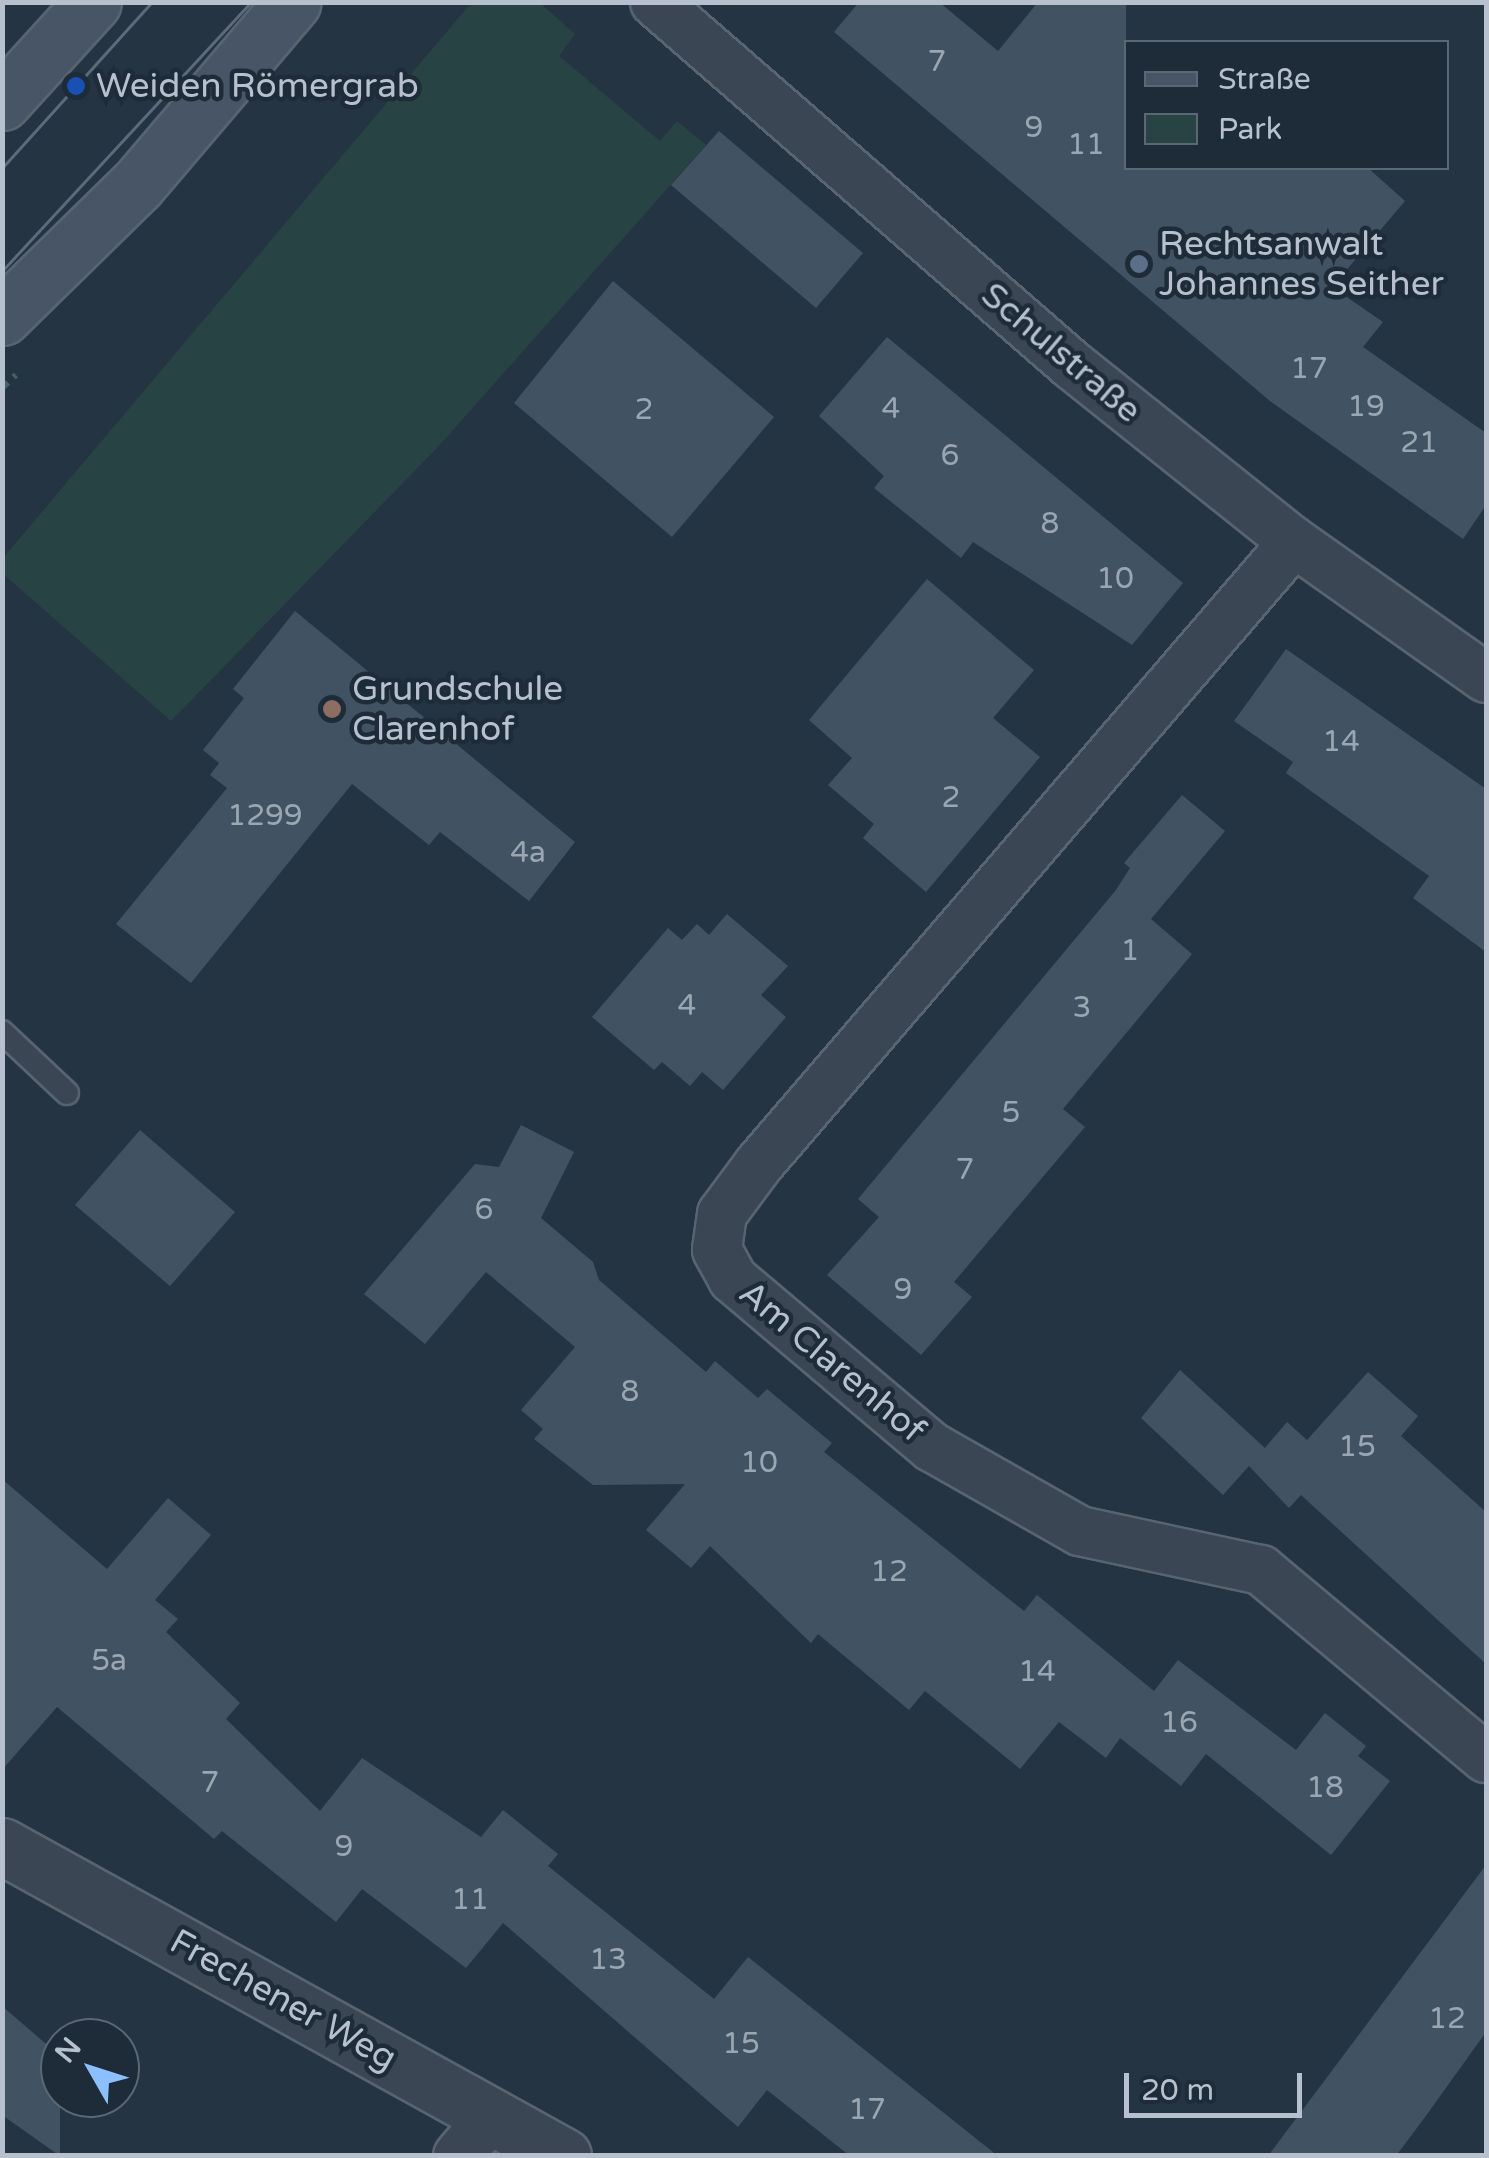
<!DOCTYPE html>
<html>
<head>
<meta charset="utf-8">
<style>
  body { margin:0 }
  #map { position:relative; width:1489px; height:2158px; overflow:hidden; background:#253443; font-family:"Varela Round",sans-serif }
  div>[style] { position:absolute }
  .green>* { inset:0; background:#274344 }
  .building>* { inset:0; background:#415362 }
  .path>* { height:6px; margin-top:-3px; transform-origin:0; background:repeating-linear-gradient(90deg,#466061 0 8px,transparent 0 16px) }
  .roads { filter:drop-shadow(2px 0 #586470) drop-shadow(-2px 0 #586470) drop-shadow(0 2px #586470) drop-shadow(0 -2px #586470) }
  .service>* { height:22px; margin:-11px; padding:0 11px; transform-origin:11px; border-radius:11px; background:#3a4653 }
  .minor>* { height:48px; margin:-24px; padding:0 24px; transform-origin:24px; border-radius:24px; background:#3a4653 }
  .tertiary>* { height:55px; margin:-27.5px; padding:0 27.5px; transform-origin:27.5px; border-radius:27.5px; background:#3a4653 }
  .secondary>* { height:55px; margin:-27.5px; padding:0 27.5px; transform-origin:27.5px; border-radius:27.5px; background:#485566 }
  .tram>* { height:2.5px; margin:-1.25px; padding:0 1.25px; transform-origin:1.25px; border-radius:1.25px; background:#5c6a7a }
  .dots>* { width:28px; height:28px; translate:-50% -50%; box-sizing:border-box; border:5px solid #1e2b38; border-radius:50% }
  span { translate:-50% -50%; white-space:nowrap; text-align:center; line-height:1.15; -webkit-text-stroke:9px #1e2b38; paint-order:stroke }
  .number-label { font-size:30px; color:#9aa6b2 }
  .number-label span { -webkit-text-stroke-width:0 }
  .poi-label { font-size:35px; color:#b7c1cd }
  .left { translate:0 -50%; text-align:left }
  .street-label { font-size:35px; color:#b7c1cd }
  .frame { position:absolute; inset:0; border:5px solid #b7c1cd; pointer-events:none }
  .legend { position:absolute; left:1124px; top:40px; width:325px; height:130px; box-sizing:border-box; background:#1e2b38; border:2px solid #5b6774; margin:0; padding:12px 18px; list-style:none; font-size:30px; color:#b7c1cd }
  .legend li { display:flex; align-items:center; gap:20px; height:50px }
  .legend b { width:50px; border:2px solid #5b6774 }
  .north { position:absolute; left:40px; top:2018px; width:100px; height:100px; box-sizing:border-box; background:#1e2b38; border:2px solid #5b6774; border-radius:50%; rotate:309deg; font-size:28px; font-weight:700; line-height:40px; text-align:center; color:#b7c1cd }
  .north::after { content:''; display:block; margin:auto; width:35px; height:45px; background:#8cbffd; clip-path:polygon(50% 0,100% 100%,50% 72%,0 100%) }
  .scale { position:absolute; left:1124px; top:2073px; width:178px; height:45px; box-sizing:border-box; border:5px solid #b7c1cd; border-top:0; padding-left:12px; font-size:30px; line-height:35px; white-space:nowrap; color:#b7c1cd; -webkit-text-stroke:8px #1e2b38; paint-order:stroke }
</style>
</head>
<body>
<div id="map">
  <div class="green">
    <div style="clip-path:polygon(471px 3px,540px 3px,575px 34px,559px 56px,660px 141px,677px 121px,706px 145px,438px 447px,171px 721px,3px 574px,3px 558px)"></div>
  </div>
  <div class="building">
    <div style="clip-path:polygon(859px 2px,939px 2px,998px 51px,1038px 2px,1126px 2px,1126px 168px,1368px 168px,1405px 201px,1332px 287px,1383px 322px,1363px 347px,1486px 433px,1486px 505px,1463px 539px,1270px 401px,834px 32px)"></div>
    <div style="clip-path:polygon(719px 131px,863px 253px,816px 308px,671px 185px)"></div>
    <div style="clip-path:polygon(613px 281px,774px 417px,672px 537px,514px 403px)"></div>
    <div style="clip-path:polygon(887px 337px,1183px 583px,1132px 645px,973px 542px,961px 558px,874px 488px,884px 476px,819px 416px)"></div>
    <div style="clip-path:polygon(927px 579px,1034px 670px,993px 718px,1040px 757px,926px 892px,863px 838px,874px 824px,828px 785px,852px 758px,809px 720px)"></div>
    <div style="clip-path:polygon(295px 611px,575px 842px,529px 901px,440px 832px,429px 845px,352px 784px,191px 983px,116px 924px,227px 788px,210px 775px,219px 763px,203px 750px,244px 698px,233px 689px)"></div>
    <div style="clip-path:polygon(1286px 649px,1486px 789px,1486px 952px,1413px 898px,1429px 876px,1286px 773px,1293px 762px,1234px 721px)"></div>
    <div style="clip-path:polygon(1182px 795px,1225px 831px,1151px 919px,1192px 954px,1063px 1109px,1085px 1127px,954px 1282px,972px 1297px,921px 1355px,827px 1275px,879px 1217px,858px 1199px,1116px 890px,1130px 868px,1124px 863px)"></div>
    <div style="clip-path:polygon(727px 914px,788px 966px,761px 995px,786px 1017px,723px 1090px,702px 1072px,690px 1086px,662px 1062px,654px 1070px,592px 1017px,668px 928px,682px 940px,697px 924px,709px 935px)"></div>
    <div style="clip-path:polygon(521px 1125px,574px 1152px,541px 1218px,593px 1262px,599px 1280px,706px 1372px,715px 1361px,758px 1398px,767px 1389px,832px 1443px,824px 1452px,1024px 1611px,1037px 1595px,1154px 1691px,1178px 1660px,1296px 1750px,1325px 1713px,1366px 1746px,1358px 1756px,1390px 1781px,1331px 1855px,1206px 1754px,1181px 1786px,1120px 1738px,1106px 1758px,1059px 1722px,1020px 1769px,925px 1691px,909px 1710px,818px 1634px,811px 1643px,710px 1546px,691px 1568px,646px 1530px,685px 1484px,593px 1485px,534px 1439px,543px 1429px,521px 1410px,575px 1347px,486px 1272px,425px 1344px,364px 1294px,475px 1164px,499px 1167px)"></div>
    <div style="clip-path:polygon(140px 1130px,235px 1212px,170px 1286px,75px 1205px)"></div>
    <div style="clip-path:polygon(1180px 1370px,1265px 1448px,1287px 1422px,1307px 1440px,1368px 1372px,1418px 1416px,1401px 1436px,1486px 1512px,1486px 1664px,1301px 1495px,1289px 1508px,1249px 1466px,1223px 1495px,1141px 1418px)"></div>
    <div style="clip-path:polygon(2px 1479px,107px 1569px,168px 1498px,211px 1535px,155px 1600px,178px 1619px,166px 1632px,240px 1703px,226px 1719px,320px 1811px,362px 1758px,481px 1837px,503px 1810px,558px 1854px,548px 1866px,714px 1999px,748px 1957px,998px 2156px,850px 2156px,767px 2090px,738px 2127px,503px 1923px,466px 1968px,362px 1889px,336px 1922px,222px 1831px,214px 1839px,57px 1707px,2px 1770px)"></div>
    <div style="clip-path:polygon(1486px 1865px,1486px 2032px,1428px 2113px,1396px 2156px,1268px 2156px)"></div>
    <div style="clip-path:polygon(2px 2006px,60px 2056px,60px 2156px,2px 2115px)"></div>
  </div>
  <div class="path">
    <div style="left:2px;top:388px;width:19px;rotate:-43deg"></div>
  </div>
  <div class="roads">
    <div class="service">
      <div style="left:2px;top:1032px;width:89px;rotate:43.2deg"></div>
    </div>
    <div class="minor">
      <div style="left:655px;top:2px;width:553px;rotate:41.04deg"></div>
      <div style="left:1072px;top:365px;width:284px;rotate:38.6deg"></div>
      <div style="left:1294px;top:542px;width:235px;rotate:35.3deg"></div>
      <div style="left:1294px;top:542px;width:820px;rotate:130.7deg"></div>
      <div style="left:759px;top:1164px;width:62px;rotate:126.5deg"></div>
      <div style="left:722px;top:1214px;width:36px;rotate:98deg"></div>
      <div style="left:717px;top:1250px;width:33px;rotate:61deg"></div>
      <div style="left:733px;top:1279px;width:260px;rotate:40.2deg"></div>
      <div style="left:932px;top:1447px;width:170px;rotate:29.6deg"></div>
      <div style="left:1080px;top:1531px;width:185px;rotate:12.2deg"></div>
      <div style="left:1261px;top:1570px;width:293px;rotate:39.9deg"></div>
      <div style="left:458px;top:2156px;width:51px;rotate:-49.8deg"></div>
    </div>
    <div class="tertiary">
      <div style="left:2px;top:1846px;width:641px;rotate:28.92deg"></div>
    </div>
    <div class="secondary">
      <div style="left:2px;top:102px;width:135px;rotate:-47.7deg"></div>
      <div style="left:2px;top:317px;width:189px;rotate:-44.4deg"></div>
      <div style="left:137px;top:185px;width:240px;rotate:-49.6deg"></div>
    </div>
  </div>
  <div class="tram">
    <div style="left:2px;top:168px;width:224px;rotate:-47.9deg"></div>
    <div style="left:2px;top:271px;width:367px;rotate:-47.2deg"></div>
  </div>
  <div class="dots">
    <div style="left:76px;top:86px;background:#1a4fb4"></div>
    <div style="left:1139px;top:264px;background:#5c6f8a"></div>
    <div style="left:332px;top:709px;background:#8d6e63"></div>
  </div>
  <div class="number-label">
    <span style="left:937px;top:62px">7</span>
    <span style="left:1034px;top:128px">9</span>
    <span style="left:1086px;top:145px">11</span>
    <span style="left:1309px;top:369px">17</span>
    <span style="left:1366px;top:407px">19</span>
    <span style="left:891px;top:409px">4</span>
    <span style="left:644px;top:410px">2</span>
    <span style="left:1419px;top:443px">21</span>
    <span style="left:950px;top:456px">6</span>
    <span style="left:1050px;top:524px">8</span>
    <span style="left:1115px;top:579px">10</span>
    <span style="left:1341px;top:742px">14</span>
    <span style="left:951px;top:798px">2</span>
    <span style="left:265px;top:816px">1299</span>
    <span style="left:528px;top:853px">4a</span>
    <span style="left:1130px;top:951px">1</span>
    <span style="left:687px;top:1006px">4</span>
    <span style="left:1082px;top:1008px">3</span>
    <span style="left:1011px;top:1113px">5</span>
    <span style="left:965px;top:1170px">7</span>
    <span style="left:484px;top:1210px">6</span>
    <span style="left:903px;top:1290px">9</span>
    <span style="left:630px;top:1392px">8</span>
    <span style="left:1357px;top:1447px">15</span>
    <span style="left:759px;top:1463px">10</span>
    <span style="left:889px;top:1572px">12</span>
    <span style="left:109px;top:1661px">5a</span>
    <span style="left:1037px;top:1672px">14</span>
    <span style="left:1179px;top:1723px">16</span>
    <span style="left:210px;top:1783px">7</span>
    <span style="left:1325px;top:1788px">18</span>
    <span style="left:344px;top:1847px">9</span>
    <span style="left:470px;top:1900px">11</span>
    <span style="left:608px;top:1960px">13</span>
    <span style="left:1447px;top:2019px">12</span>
    <span style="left:741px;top:2044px">15</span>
    <span style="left:867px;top:2110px">17</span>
  </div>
  <div class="poi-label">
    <span class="left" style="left:96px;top:86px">Weiden Römergrab</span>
    <span class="left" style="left:1159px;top:264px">Rechtsanwalt<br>Johannes Seither</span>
    <span class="left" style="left:352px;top:709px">Grundschule<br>Clarenhof</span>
  </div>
  <div class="street-label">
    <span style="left:1061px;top:353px;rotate:40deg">Schulstraße</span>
    <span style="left:832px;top:1362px;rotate:40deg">Am Clarenhof</span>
    <span style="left:283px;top:2000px;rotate:29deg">Frechener Weg</span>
  </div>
  <div class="frame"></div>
  <ul class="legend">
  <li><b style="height:12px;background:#485566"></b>Straße</li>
  <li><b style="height:28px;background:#274344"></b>Park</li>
  </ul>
  <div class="north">N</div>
  <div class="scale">20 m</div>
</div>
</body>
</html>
